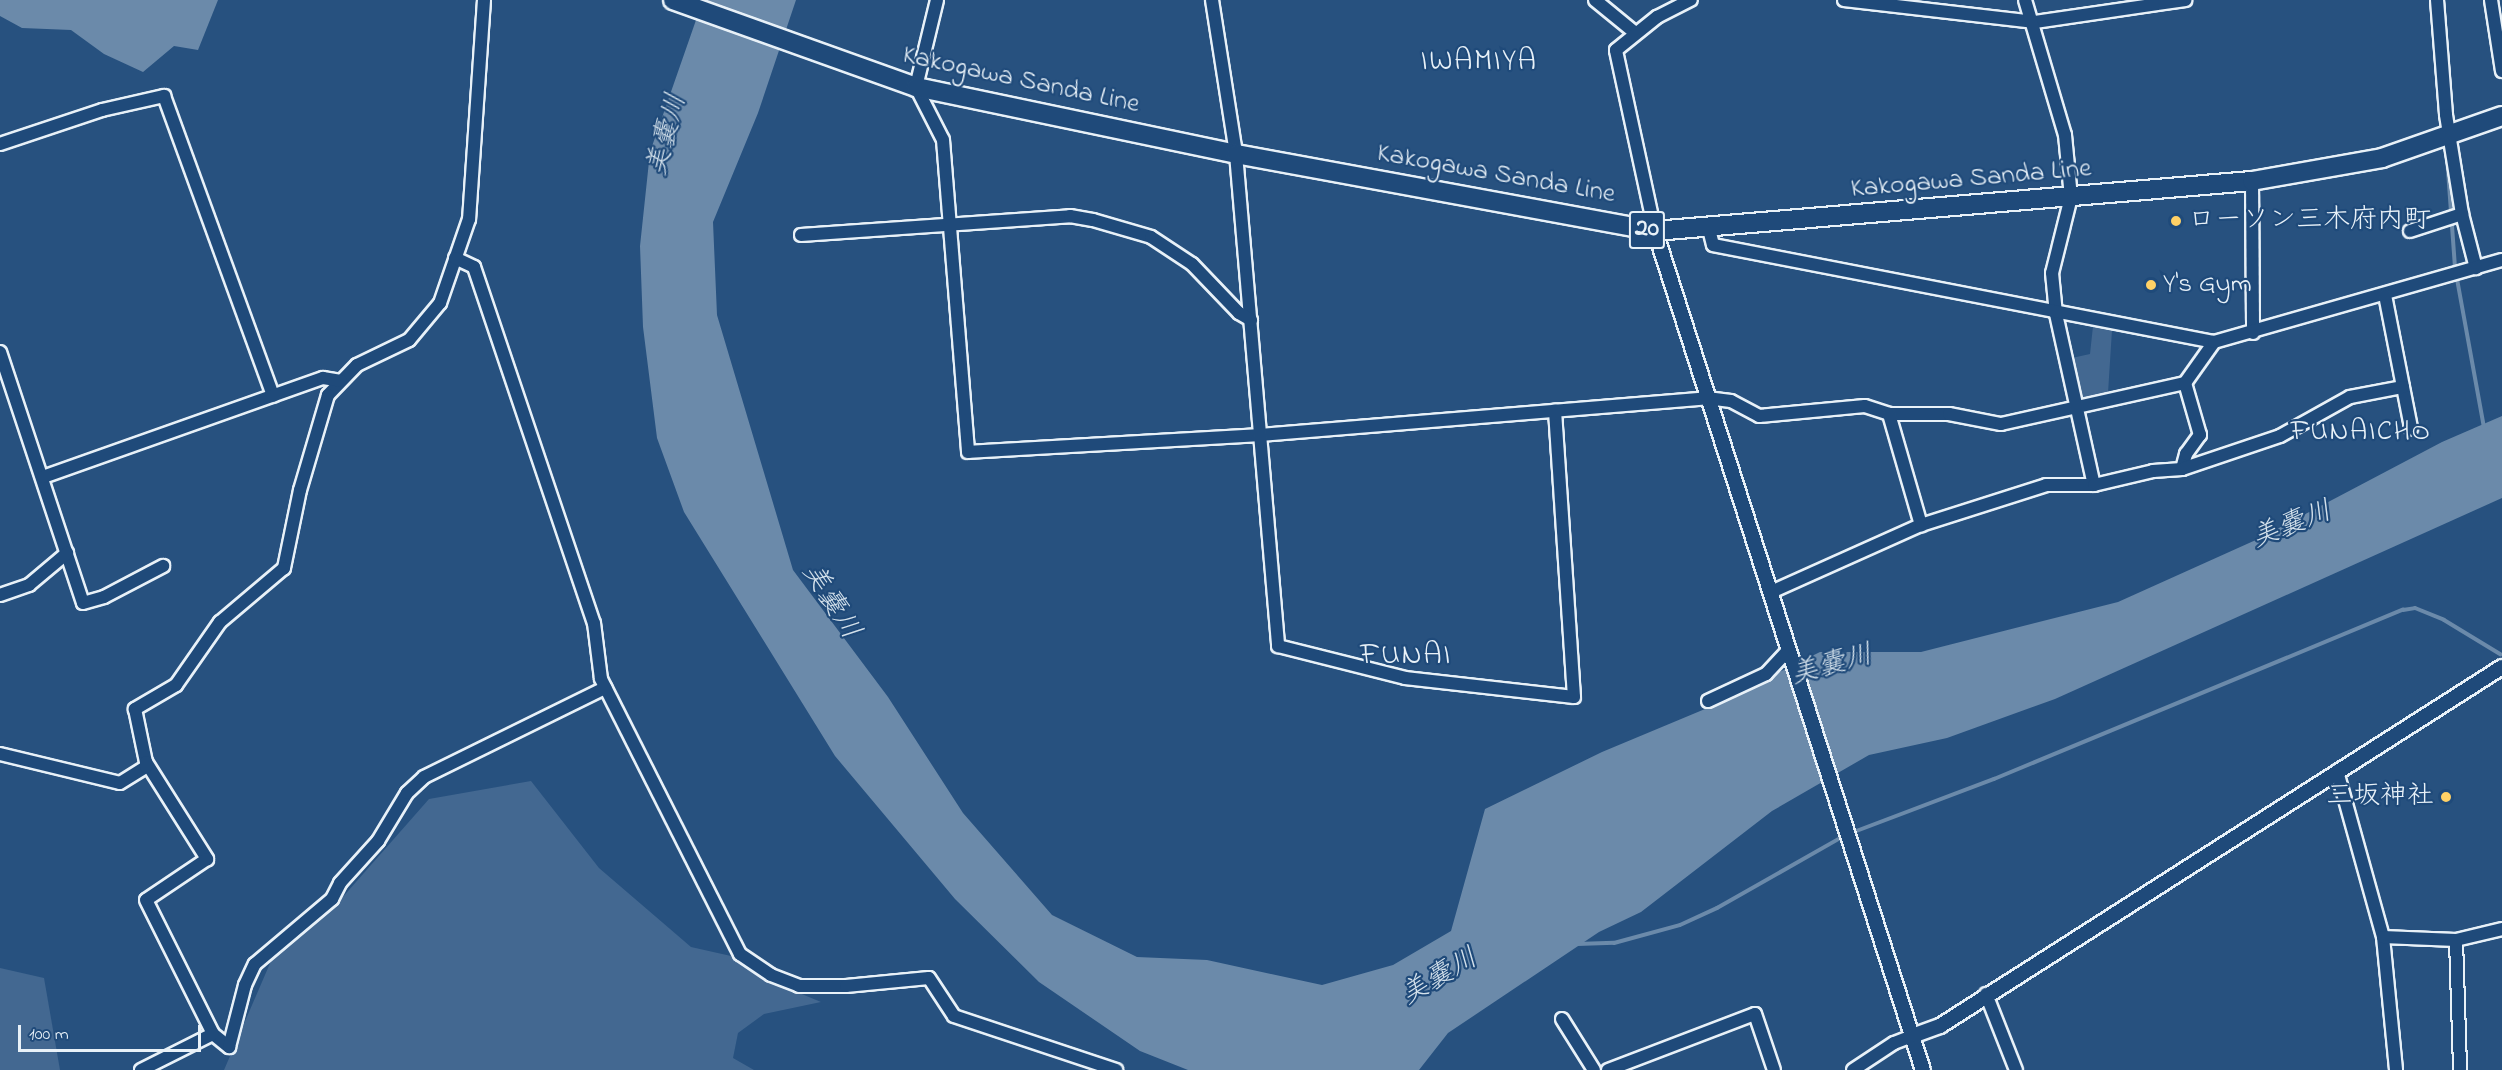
<!DOCTYPE html>
<html>
<head>
<meta charset="utf-8">
<style>
  body { margin:0 }
  #map { position:relative; width:2502px; height:1070px; overflow:hidden; background:#27517f; font-family:"Indie Flower","Klee One",sans-serif }
  div>[style] { position:absolute }
  .green>* { inset:0; background:#436891 }
  .water>* { inset:0; background:#6b8aaa }
  .stream>* { height:4px; margin:-2px; padding:0 2px; transform-origin:2px; border-radius:2px; background:#6b8aaa }
  .roads { filter:drop-shadow(2px 0 #e8f1f8) drop-shadow(-2px 0 #e8f1f8) drop-shadow(0 2px #e8f1f8) drop-shadow(0 -2px #e8f1f8) }
  .minor>* { height:12px; margin:-6px; padding:0 6px; transform-origin:6px; border-radius:6px; background:#1f4a7a }
  .tertiary>* { height:14px; margin:-7px; padding:0 7px; transform-origin:7px; border-radius:7px; background:#1f4a7a }
  .primary>* { height:18px; margin:-9px; padding:0 9px; transform-origin:9px; border-radius:9px; background:#1f4a7a }
  .dots>* { width:16px; height:16px; translate:-50% -50%; box-sizing:border-box; border:3px solid #1f4a7a; border-radius:50% }
  span { translate:-50% -50%; white-space:nowrap; text-align:center; line-height:1.15; -webkit-text-stroke:4.5px #1f4a7a; paint-order:stroke }
  .shield-label span { padding:2px 4px; background:#1f4a7a; border:2px solid; border-radius:4px; -webkit-text-stroke-width:0 }
  .shield-label { font-size:26px; color:#e8f1f8; font-weight:700 }
  .street-label { font-size:27px; color:#e8f1f8 }
  .poi-label { font-size:27px; color:#e8f1f8 }
  .left { translate:0 -50%; text-align:left }
  .right { translate:-100% -50%; text-align:right }
  .water-label { font-size:28px; color:#d5e2ec; font-style:italic }
  .neighbourhood-label { font-size:28px; color:#e8f1f8; letter-spacing:1.5px }
  .quarter-label { font-size:30px; color:#e8f1f8; letter-spacing:1.5px }
  .scale { position:absolute; left:18px; top:1025px; width:183px; height:27px; box-sizing:border-box; border:3px solid #e8f1f8; border-top:0; padding-left:8px; font-size:18px; line-height:21px; white-space:nowrap; color:#e8f1f8; -webkit-text-stroke:4px #1f4a7a; paint-order:stroke }
</style>
</head>
<body>
<div id="map">
  <div class="green">
    <div style="clip-path:polygon(2093px 326px,2112px 330px,2108px 393px,2080px 398px,2072px 358px,2090px 354px)"></div>
    <div style="clip-path:polygon(531px 781px,599px 868px,691px 947px,731px 956px,761px 977px,821px 1002px,764px 1014px,738px 1033px,733px 1058px,754px 1070px,224px 1070px,271px 961px,334px 907px,429px 799px)"></div>
    <div style="clip-path:polygon(0 968px,44px 978px,60px 1070px,0 1070px)"></div>
  </div>
  <div class="water">
    <div style="clip-path:polygon(0 0,218px 0,198px 50px,174px 46px,143px 72px,104px 54px,71px 30px,22px 28px,0 16px)"></div>
    <div style="clip-path:polygon(703px 0,796px 0,758px 113px,713px 222px,717px 315px,793px 570px,888px 697px,963px 813px,1052px 915px,1137px 957px,1207px 960px,1322px 985px,1393px 965px,1451px 931px,1485px 809px,1602px 752px,1705px 709px,1820px 652px,1921px 652px,2118px 602px,2258px 539px,2442px 442px,2502px 416px,2502px 498px,2055px 699px,1947px 738px,1869px 755px,1772px 811px,1641px 912px,1599px 932px,1448px 1033px,1419px 1070px,1188px 1070px,1140px 1051px,1039px 982px,955px 899px,835px 756px,684px 512px,657px 438px,643px 327px,640px 246px,650px 152px)"></div>
  </div>
  <div class="stream">
    <div style="left:2435px;top:49px;width:40px;rotate:85.7deg"></div>
    <div style="left:2447px;top:156px;width:112px;rotate:85.9deg"></div>
    <div style="left:2455px;top:268px;width:162px;rotate:79.7deg"></div>
    <div style="left:1851px;top:833px;width:153px;rotate:-20.7deg"></div>
    <div style="left:1994px;top:779px;width:443px;rotate:-22.5deg"></div>
    <div style="left:2403px;top:610px;width:12px;rotate:-9deg"></div>
    <div style="left:2415px;top:608px;width:31px;rotate:22deg"></div>
    <div style="left:2444px;top:620px;width:66px;rotate:31.3deg"></div>
    <div style="left:1577px;top:944px;width:37px;rotate:-2deg"></div>
    <div style="left:1614px;top:943px;width:68px;rotate:-15.3deg"></div>
    <div style="left:1680px;top:925px;width:41px;rotate:-24.7deg"></div>
    <div style="left:1717px;top:908px;width:146px;rotate:-29.6deg"></div>
  </div>
  <div class="roads">
    <div class="minor">
      <div style="left:484px;top:0;width:220px;rotate:93.9deg"></div>
      <div style="left:469px;top:219px;width:89px;rotate:109deg"></div>
      <div style="left:440px;top:303px;width:48px;rotate:130deg"></div>
      <div style="left:409px;top:340px;width:58px;rotate:154.3deg"></div>
      <div style="left:357px;top:365px;width:42px;rotate:134deg"></div>
      <div style="left:328px;top:395px;width:99px;rotate:106.4deg"></div>
      <div style="left:300px;top:490px;width:80px;rotate:101.6deg"></div>
      <div style="left:284px;top:568px;width:84px;rotate:139.8deg"></div>
      <div style="left:220px;top:622px;width:77px;rotate:124.9deg"></div>
      <div style="left:176px;top:685px;width:48px;rotate:149.7deg"></div>
      <div style="left:135px;top:709px;width:54px;rotate:78.3deg"></div>
      <div style="left:146px;top:762px;width:115px;rotate:57.8deg"></div>
      <div style="left:207px;top:859px;width:73px;rotate:146.1deg"></div>
      <div style="left:146px;top:900px;width:150px;rotate:63.4deg"></div>
      <div style="left:213px;top:1034px;width:21px;rotate:39deg"></div>
      <div style="left:229px;top:1047px;width:64px;rotate:-75.5deg"></div>
      <div style="left:245px;top:985px;width:23px;rotate:-65deg"></div>
      <div style="left:255px;top:964px;width:101px;rotate:-40.2deg"></div>
      <div style="left:332px;top:899px;width:18px;rotate:-63deg"></div>
      <div style="left:340px;top:883px;width:57px;rotate:-47.9deg"></div>
      <div style="left:378px;top:841px;width:56px;rotate:-58.9deg"></div>
      <div style="left:407px;top:793px;width:23px;rotate:-43deg"></div>
      <div style="left:424px;top:777px;width:202px;rotate:-26.2deg"></div>
      <div style="left:937px;top:0;width:89px;rotate:103.6deg"></div>
      <div style="left:916px;top:87px;width:59px;rotate:63deg"></div>
      <div style="left:943px;top:140px;width:313px;rotate:85.4deg"></div>
      <div style="left:968px;top:452px;width:292px;rotate:-3.3deg"></div>
      <div style="left:1260px;top:435px;width:449px;rotate:-4.7deg"></div>
      <div style="left:1707px;top:398px;width:24px;rotate:7deg"></div>
      <div style="left:1731px;top:401px;width:32px;rotate:28deg"></div>
      <div style="left:1759px;top:416px;width:106px;rotate:-5.4deg"></div>
      <div style="left:1865px;top:406px;width:25px;rotate:18deg"></div>
      <div style="left:1889px;top:414px;width:60px"></div>
      <div style="left:1949px;top:414px;width:53px;rotate:10.9deg"></div>
      <div style="left:2001px;top:424px;width:189px;rotate:-12.6deg"></div>
      <div style="left:2185px;top:383px;width:50px;rotate:-54.7deg"></div>
      <div style="left:1212px;top:0;width:156px;rotate:81.1deg"></div>
      <div style="left:1236px;top:154px;width:494px;rotate:85.1deg"></div>
      <div style="left:1278px;top:646px;width:131px;rotate:14.1deg"></div>
      <div style="left:1405px;top:678px;width:170px;rotate:6.4deg"></div>
      <div style="left:1574px;top:697px;width:287px;rotate:-93.8deg"></div>
      <div style="left:1595px;top:0;width:50px;rotate:39.4deg"></div>
      <div style="left:1844px;top:0;width:192px;rotate:6.6deg"></div>
      <div style="left:2035px;top:22px;width:152px;rotate:-8.3deg"></div>
      <div style="left:2025px;top:0;width:141px;rotate:73.5deg"></div>
      <div style="left:2065px;top:135px;width:62px;rotate:84.5deg"></div>
      <div style="left:2071px;top:197px;width:78px;rotate:104deg"></div>
      <div style="left:2052px;top:273px;width:41px;rotate:84.4deg"></div>
      <div style="left:2056px;top:314px;width:175px;rotate:77.5deg"></div>
      <div style="left:2437px;top:0;width:115px;rotate:85.5deg"></div>
      <div style="left:2446px;top:115px;width:100px;rotate:80.8deg"></div>
      <div style="left:2462px;top:214px;width:56px;rotate:75.5deg"></div>
      <div style="left:2491px;top:0;width:72px;rotate:81.2deg"></div>
      <div style="left:0;top:144px;width:108px;rotate:-18.4deg"></div>
      <div style="left:102px;top:110px;width:64px;rotate:-12.7deg"></div>
      <div style="left:164px;top:96px;width:319px;rotate:70deg"></div>
      <div style="left:2252px;top:181px;width:152px;rotate:89.6deg"></div>
      <div style="left:1709px;top:229px;width:16px;rotate:76deg"></div>
      <div style="left:1713px;top:245px;width:510px;rotate:10.96deg"></div>
      <div style="left:2214px;top:342px;width:299px;rotate:-15.9deg"></div>
      <div style="left:1655px;top:231px;width:185px;rotate:-102.2deg"></div>
      <div style="left:1616px;top:50px;width:53px;rotate:-38.8deg"></div>
      <div style="left:1657px;top:17px;width:38px;rotate:-27deg"></div>
      <div style="left:2410px;top:231px;width:55px;rotate:-18.1deg"></div>
      <div style="left:801px;top:235px;width:270px;rotate:-4deg"></div>
      <div style="left:1070px;top:216px;width:23px;rotate:10deg"></div>
      <div style="left:1093px;top:220px;width:60px;rotate:16.3deg"></div>
      <div style="left:1151px;top:237px;width:49px;rotate:33.4deg"></div>
      <div style="left:1192px;top:264px;width:68px;rotate:46.2deg"></div>
      <div style="left:1239px;top:313px;width:14px;rotate:30deg"></div>
      <div style="left:455px;top:258px;width:21px;rotate:25deg"></div>
      <div style="left:474px;top:267px;width:376px;rotate:71.4deg"></div>
      <div style="left:594px;top:623px;width:56px;rotate:82.9deg"></div>
      <div style="left:601px;top:679px;width:308px;rotate:63.2deg"></div>
      <div style="left:740px;top:954px;width:37px;rotate:34deg"></div>
      <div style="left:771px;top:975px;width:30px;rotate:21deg"></div>
      <div style="left:799px;top:986px;width:47px"></div>
      <div style="left:846px;top:986px;width:83px;rotate:-5.5deg"></div>
      <div style="left:929px;top:978px;width:45px;rotate:56.7deg"></div>
      <div style="left:954px;top:1016px;width:171px;rotate:18.4deg"></div>
      <div style="left:2385px;top:295px;width:136px;rotate:78.9deg"></div>
      <div style="left:0;top:352px;width:264px;rotate:71.7deg"></div>
      <div style="left:83px;top:603px;width:22px;rotate:-16deg"></div>
      <div style="left:104px;top:597px;width:67px;rotate:-27.7deg"></div>
      <div style="left:1889px;top:414px;width:116px;rotate:73.9deg"></div>
      <div style="left:2182px;top:469px;width:16px;rotate:-75deg"></div>
      <div style="left:2186px;top:454px;width:24px;rotate:-54deg"></div>
      <div style="left:2200px;top:435px;width:54px;rotate:-106.1deg"></div>
      <div style="left:43px;top:477px;width:297px;rotate:-19.5deg"></div>
      <div style="left:323px;top:378px;width:18px;rotate:9deg"></div>
      <div style="left:1771px;top:592px;width:164px;rotate:-24.1deg"></div>
      <div style="left:1921px;top:525px;width:131px;rotate:-17.7deg"></div>
      <div style="left:2046px;top:485px;width:48px"></div>
      <div style="left:2094px;top:485px;width:61px;rotate:-13.3deg"></div>
      <div style="left:2153px;top:471px;width:29px;rotate:-4deg"></div>
      <div style="left:2182px;top:469px;width:103px;rotate:-18.6deg"></div>
      <div style="left:2280px;top:436px;width:80px;rotate:-29.1deg"></div>
      <div style="left:2350px;top:397px;width:54px;rotate:-10.7deg"></div>
      <div style="left:0;top:595px;width:31px;rotate:-19deg"></div>
      <div style="left:29px;top:585px;width:50px;rotate:-40.1deg"></div>
      <div style="left:1708px;top:701px;width:64px;rotate:-25deg"></div>
      <div style="left:1766px;top:674px;width:33px;rotate:-47deg"></div>
      <div style="left:0;top:754px;width:123px;rotate:13.6deg"></div>
      <div style="left:120px;top:783px;width:31px;rotate:-32deg"></div>
      <div style="left:146px;top:767px;width:5px;rotate:-90deg"></div>
      <div style="left:2337px;top:771px;width:172px;rotate:74.5deg"></div>
      <div style="left:2383px;top:937px;width:134px;rotate:84.4deg"></div>
      <div style="left:2383px;top:937px;width:73px;rotate:2.4deg"></div>
      <div style="left:2456px;top:940px;width:47px;rotate:-13.4deg"></div>
      <div style="left:2456px;top:940px;width:130px;rotate:88.2deg"></div>
      <div style="left:1986px;top:994px;width:82px;rotate:68.5deg"></div>
      <div style="left:1562px;top:1019px;width:60px;rotate:57.9deg"></div>
      <div style="left:141px;top:1070px;width:80px;rotate:-26.6deg"></div>
      <div style="left:1608px;top:1070px;width:157px;rotate:-20.9deg"></div>
      <div style="left:1755px;top:1014px;width:59px;rotate:71.3deg"></div>
      <div style="left:1853px;top:1070px;width:49px;rotate:-33.4deg"></div>
      <div style="left:1894px;top:1043px;width:22px;rotate:-21deg"></div>
    </div>
    <div class="tertiary">
      <div style="left:1655px;top:231px;width:881px;rotate:72.29deg"></div>
      <div style="left:1915px;top:1035px;width:27px;rotate:-20deg"></div>
      <div style="left:1940px;top:1026px;width:667px;rotate:-32.57deg"></div>
    </div>
    <div class="primary">
      <div style="left:673px;top:0;width:258px;rotate:19.7deg"></div>
      <div style="left:916px;top:87px;width:327px;rotate:11.8deg"></div>
      <div style="left:1236px;top:154px;width:426px;rotate:10.4deg"></div>
      <div style="left:1655px;top:231px;width:599px;rotate:-4.79deg"></div>
      <div style="left:2252px;top:181px;width:132px;rotate:-10deg"></div>
      <div style="left:2382px;top:158px;width:127px;rotate:-19.3deg"></div>
    </div>
  </div>
  <div class="dots">
    <div style="left:2176px;top:221px;background:#ffd166"></div>
    <div style="left:2151px;top:285px;background:#ffd166"></div>
    <div style="left:2446px;top:797px;background:#ffd166"></div>
  </div>
  <div class="shield-label">
    <span style="left:1647px;top:230px">20</span>
  </div>
  <div class="street-label">
    <span style="left:1021px;top:80px;rotate:12deg">Kakogawa Sanda Line</span>
    <span style="left:1496px;top:174px;rotate:10deg">Kakogawa Sanda Line</span>
    <span style="left:1971px;top:179px;rotate:-5deg">Kakogawa Sanda Line</span>
  </div>
  <div class="poi-label">
    <span class="left" style="left:2188px;top:221px">ローソン三木府内町</span>
    <span class="left" style="left:2163px;top:285px">Y's Gym</span>
    <span class="right" style="left:2434px;top:797px">三坂神社</span>
  </div>
  <div class="water-label">
    <span style="left:668px;top:135px;rotate:-75deg">美嚢川</span>
    <span style="left:2292px;top:526px;rotate:-21deg">美嚢川</span>
    <span style="left:830px;top:602px;rotate:58deg">美嚢川</span>
    <span style="left:1832px;top:666px;rotate:-15deg">美嚢川</span>
    <span style="left:1440px;top:978px;rotate:-30deg">美嚢川</span>
  </div>
  <div class="neighbourhood-label">
    <span style="left:2361px;top:433px">FUNAICHO</span>
  </div>
  <div class="quarter-label">
    <span style="left:1479px;top:62px">IWAMIYA</span>
    <span style="left:1406px;top:656px">FUNAI</span>
  </div>
  <div class="scale">100 m</div>
</div>
</body>
</html>
